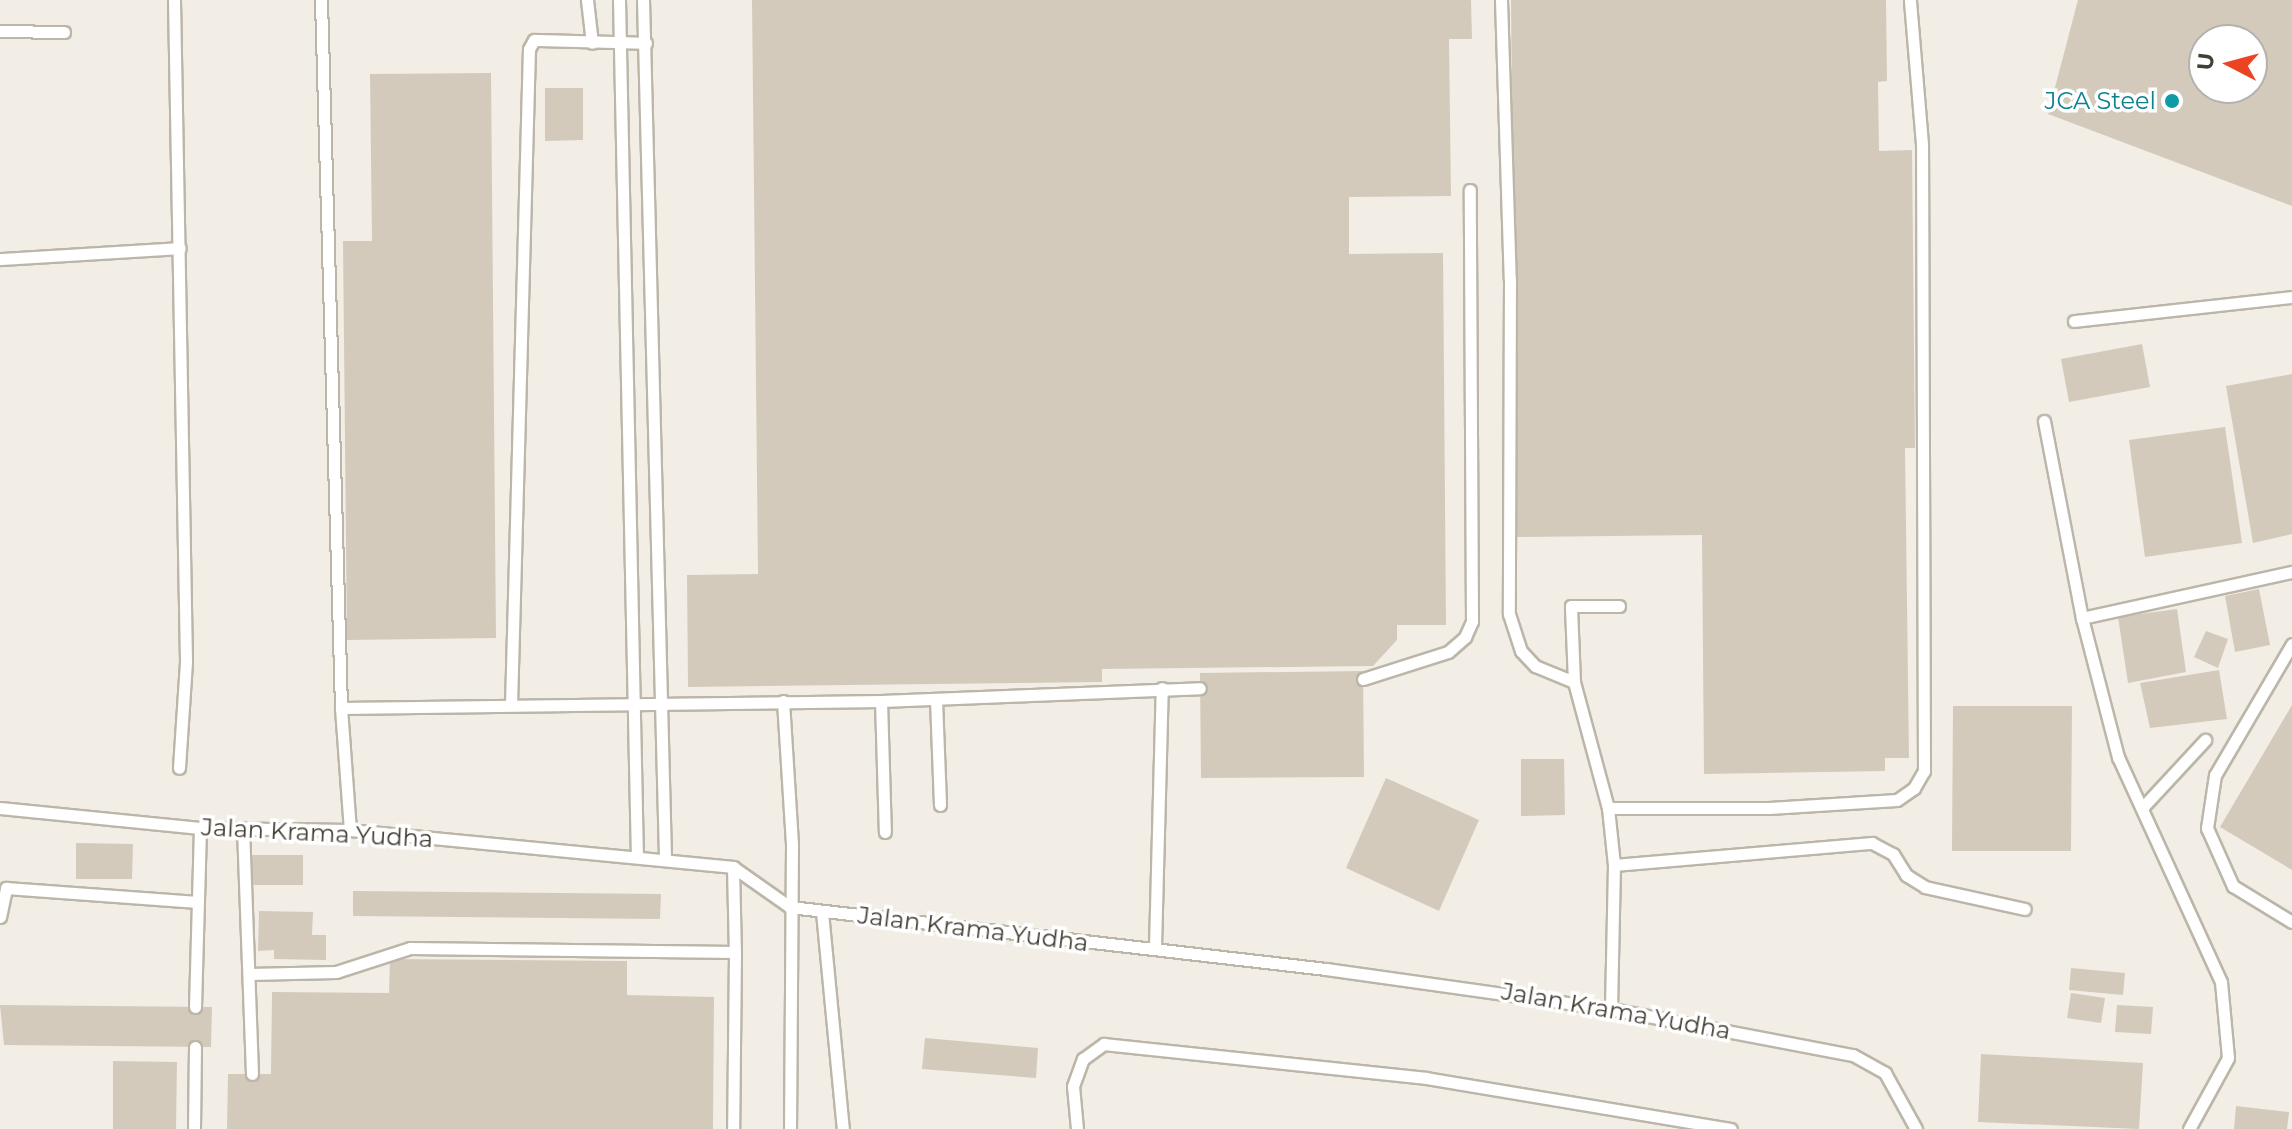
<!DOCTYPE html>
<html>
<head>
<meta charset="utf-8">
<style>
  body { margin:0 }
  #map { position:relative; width:2292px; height:1129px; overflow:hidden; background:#f2eee6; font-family:Montserrat,sans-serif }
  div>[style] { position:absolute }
  .building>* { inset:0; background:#d3cabc }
  .roads { filter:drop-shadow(2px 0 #bcb6a9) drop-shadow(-2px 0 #bcb6a9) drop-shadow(0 2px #bcb6a9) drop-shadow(0 -2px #bcb6a9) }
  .service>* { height:11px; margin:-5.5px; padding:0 5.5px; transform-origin:5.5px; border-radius:5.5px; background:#fff }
  .dots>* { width:22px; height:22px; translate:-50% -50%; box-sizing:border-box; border:4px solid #fff; border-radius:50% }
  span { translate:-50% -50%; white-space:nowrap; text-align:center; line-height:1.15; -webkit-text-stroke:7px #fff; paint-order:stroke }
  .culture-label { font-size:24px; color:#0d838f }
  .right { translate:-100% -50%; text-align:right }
  .street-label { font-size:24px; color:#443e35 }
  .north { position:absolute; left:2188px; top:24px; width:80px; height:80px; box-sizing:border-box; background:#fff; border:2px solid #b4b2ae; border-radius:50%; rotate:276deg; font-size:22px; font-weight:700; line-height:32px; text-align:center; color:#443e35 }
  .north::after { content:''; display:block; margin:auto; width:28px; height:36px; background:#ec4322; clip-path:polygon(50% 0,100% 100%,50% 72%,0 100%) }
</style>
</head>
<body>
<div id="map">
  <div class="building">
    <div style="clip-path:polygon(752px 0,1471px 0,1472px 39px,1449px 39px,1451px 196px,1349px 197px,1349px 254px,1443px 253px,1446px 625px,1397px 625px,1397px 640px,1373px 666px,1102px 669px,1102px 682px,688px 687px,687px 575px,758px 574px)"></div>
    <div style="clip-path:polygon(1511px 0,1886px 0,1887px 81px,1878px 82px,1879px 151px,1912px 150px,1915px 448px,1905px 448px,1909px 758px,1885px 758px,1885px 771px,1704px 774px,1702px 535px,1516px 537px)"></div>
    <div style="clip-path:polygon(evenodd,2078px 0,2292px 0,2292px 206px,2048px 114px,2078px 0,2204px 40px,2252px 40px,2252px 88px,2204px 88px,2204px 40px)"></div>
    <div style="clip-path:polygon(491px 73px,496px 638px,347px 640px,343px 241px,372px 241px,370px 74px)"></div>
    <div style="clip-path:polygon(545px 88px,583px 88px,583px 140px,545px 141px)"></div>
    <div style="clip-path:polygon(2142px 344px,2150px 387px,2069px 402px,2061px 359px)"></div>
    <div style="clip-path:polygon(2292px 374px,2292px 534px,2253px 543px,2226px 386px)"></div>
    <div style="clip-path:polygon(2225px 427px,2242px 543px,2145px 557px,2129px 440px)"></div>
    <div style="clip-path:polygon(2259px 589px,2270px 645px,2235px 652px,2225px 596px)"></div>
    <div style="clip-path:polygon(2177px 609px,2186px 672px,2128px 683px,2118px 617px)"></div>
    <div style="clip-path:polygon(2206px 631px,2228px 639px,2218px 668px,2194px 657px)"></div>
    <div style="clip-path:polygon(2219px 670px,2227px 719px,2150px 728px,2140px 683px)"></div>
    <div style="clip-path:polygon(1363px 671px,1364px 777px,1201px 778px,1200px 673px)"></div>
    <div style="clip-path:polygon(2292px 705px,2292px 870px,2220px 827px)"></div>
    <div style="clip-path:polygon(1953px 706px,2072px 706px,2071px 851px,1952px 851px)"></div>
    <div style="clip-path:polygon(1521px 759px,1564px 759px,1565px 815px,1521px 816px)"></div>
    <div style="clip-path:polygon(1386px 778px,1479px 820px,1439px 911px,1346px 868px)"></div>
    <div style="clip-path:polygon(76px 843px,133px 844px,132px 879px,76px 879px)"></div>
    <div style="clip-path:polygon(250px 855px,303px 855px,303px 885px,250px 885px)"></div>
    <div style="clip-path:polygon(353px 891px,661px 894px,660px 919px,353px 916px)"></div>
    <div style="clip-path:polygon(259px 911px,313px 912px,312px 935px,326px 935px,326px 960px,274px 959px,274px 950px,258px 951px)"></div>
    <div style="clip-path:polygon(390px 959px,627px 961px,627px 995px,714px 997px,713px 1129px,227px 1129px,228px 1074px,271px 1074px,272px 992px,389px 993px)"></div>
    <div style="clip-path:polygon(2071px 968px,2125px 973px,2123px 995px,2069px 990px)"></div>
    <div style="clip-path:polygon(2071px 993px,2105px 998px,2101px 1023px,2067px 1018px)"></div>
    <div style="clip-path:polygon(0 1005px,212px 1007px,211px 1047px,4px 1045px)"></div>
    <div style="clip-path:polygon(2117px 1005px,2153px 1007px,2151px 1034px,2115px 1032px)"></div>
    <div style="clip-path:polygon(925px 1038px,1038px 1048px,1036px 1078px,922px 1069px)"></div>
    <div style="clip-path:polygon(1981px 1054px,2143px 1063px,2139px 1129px,1978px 1122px)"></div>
    <div style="clip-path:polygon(113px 1061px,177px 1062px,176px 1129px,113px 1129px)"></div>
    <div style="clip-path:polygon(2236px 1106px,2289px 1112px,2287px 1129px,2234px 1129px)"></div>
  </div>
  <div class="roads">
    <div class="service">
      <div style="left:174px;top:0;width:662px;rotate:88.96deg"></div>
      <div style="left:186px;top:662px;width:106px;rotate:93.8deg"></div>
      <div style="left:321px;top:0;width:708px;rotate:88.38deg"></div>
      <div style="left:341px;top:708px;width:540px;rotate:-0.74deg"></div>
      <div style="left:881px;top:701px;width:319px;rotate:-2.3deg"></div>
      <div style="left:587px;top:0;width:43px;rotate:83.4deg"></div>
      <div style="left:619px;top:0;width:857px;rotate:88.8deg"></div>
      <div style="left:643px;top:0;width:860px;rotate:88.53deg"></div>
      <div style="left:1501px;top:0;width:279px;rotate:88.2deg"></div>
      <div style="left:1510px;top:279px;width:335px;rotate:90.2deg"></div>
      <div style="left:1509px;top:614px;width:39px;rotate:72deg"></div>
      <div style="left:1521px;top:651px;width:21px;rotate:47deg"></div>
      <div style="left:1535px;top:666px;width:42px;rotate:22.3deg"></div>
      <div style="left:1574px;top:682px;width:131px;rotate:74.9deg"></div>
      <div style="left:1608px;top:808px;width:57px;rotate:84deg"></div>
      <div style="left:1614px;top:865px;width:144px;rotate:91.2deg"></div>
      <div style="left:0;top:31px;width:64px;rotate:0.9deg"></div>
      <div style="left:0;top:259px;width:180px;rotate:-3.5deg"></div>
      <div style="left:2074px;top:321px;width:219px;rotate:-6.3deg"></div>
      <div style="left:2044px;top:421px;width:201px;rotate:79.1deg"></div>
      <div style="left:2082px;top:618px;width:144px;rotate:75.5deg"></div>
      <div style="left:2118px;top:757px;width:247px;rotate:65.4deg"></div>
      <div style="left:2221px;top:982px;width:76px;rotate:84.7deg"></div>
      <div style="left:2228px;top:1058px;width:81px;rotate:118.8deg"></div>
      <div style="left:2082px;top:618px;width:215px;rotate:-12.4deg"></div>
      <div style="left:2292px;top:644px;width:152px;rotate:120.4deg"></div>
      <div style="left:2215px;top:775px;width:54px;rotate:98.6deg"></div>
      <div style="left:2207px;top:828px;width:64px;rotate:65.9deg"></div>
      <div style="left:2233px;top:886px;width:69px;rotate:31.4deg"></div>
      <div style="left:1363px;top:679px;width:89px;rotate:-17.6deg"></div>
      <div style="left:1448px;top:652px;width:23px;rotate:-41deg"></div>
      <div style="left:1465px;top:637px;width:17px;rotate:-66deg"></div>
      <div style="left:1472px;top:621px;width:431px;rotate:-90.3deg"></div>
      <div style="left:1574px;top:682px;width:76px;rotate:-92.3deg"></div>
      <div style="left:1571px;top:606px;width:48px"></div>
      <div style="left:936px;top:700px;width:105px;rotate:87.8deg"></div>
      <div style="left:783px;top:701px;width:144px;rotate:86.4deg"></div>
      <div style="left:792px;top:845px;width:284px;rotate:90.4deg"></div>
      <div style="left:881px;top:701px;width:131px;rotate:88.3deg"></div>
      <div style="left:511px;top:705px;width:656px;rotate:-88.43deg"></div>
      <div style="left:529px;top:49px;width:10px;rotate:-61deg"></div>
      <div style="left:534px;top:40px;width:112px;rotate:1.5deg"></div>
      <div style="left:341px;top:708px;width:122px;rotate:85.8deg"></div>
      <div style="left:0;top:808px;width:201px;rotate:5.7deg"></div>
      <div style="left:200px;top:828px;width:150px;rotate:0.8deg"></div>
      <div style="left:350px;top:830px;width:385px;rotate:5.5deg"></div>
      <div style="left:733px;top:867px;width:70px;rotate:35.1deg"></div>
      <div style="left:790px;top:907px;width:540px;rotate:6.6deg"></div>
      <div style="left:1326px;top:969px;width:288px;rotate:8deg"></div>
      <div style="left:1611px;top:1009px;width:246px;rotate:10.8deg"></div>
      <div style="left:1853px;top:1055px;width:37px;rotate:29deg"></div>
      <div style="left:1885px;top:1073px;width:64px;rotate:61deg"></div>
      <div style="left:1608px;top:808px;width:161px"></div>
      <div style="left:1769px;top:808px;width:128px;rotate:-3.6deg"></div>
      <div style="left:1897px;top:800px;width:21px;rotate:-35deg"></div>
      <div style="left:1914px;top:788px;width:20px;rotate:-60deg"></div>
      <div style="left:1924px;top:771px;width:627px;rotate:-90.18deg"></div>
      <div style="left:1922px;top:144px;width:144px;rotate:-94.8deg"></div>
      <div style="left:2142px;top:808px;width:93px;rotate:-47.2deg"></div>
      <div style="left:243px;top:828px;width:246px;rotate:87.9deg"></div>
      <div style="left:1614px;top:865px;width:259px;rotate:-4.9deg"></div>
      <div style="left:1872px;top:843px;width:24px;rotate:28deg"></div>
      <div style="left:1893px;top:854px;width:25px;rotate:58deg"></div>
      <div style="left:1906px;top:875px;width:22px;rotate:32deg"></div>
      <div style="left:1925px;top:887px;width:102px;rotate:12.4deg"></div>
      <div style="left:733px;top:867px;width:85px;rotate:88.7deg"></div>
      <div style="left:822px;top:912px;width:218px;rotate:84.5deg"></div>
      <div style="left:0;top:917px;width:30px;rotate:-78deg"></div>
      <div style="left:6px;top:888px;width:192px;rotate:4.2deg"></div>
      <div style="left:1155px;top:947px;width:259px;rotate:-88.5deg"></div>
      <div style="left:249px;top:974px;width:87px;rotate:-1.3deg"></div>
      <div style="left:336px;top:972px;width:78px;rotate:-18deg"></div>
      <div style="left:410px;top:948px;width:325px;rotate:0.7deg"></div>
      <div style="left:735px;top:952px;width:177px;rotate:90.6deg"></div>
      <div style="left:195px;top:1007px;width:179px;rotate:-88.4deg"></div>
      <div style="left:194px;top:1129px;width:82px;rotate:-89.3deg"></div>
      <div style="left:1077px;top:1129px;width:43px;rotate:-95.3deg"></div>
      <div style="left:1073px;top:1086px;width:29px;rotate:-70deg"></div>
      <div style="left:1083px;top:1059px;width:26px;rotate:-36deg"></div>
      <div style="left:1104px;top:1044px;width:324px;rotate:6deg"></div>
      <div style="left:1426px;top:1078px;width:309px;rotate:9.5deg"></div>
    </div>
  </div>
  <div class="dots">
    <div style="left:2172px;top:101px;background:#0f9aa8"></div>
  </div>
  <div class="culture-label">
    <span class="right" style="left:2156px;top:101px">JCA Steel</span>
  </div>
  <div class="street-label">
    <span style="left:317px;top:833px;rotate:3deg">Jalan Krama Yudha</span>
    <span style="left:973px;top:929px;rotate:7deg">Jalan Krama Yudha</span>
    <span style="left:1616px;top:1011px;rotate:10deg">Jalan Krama Yudha</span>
  </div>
  <div class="north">U</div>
</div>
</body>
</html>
